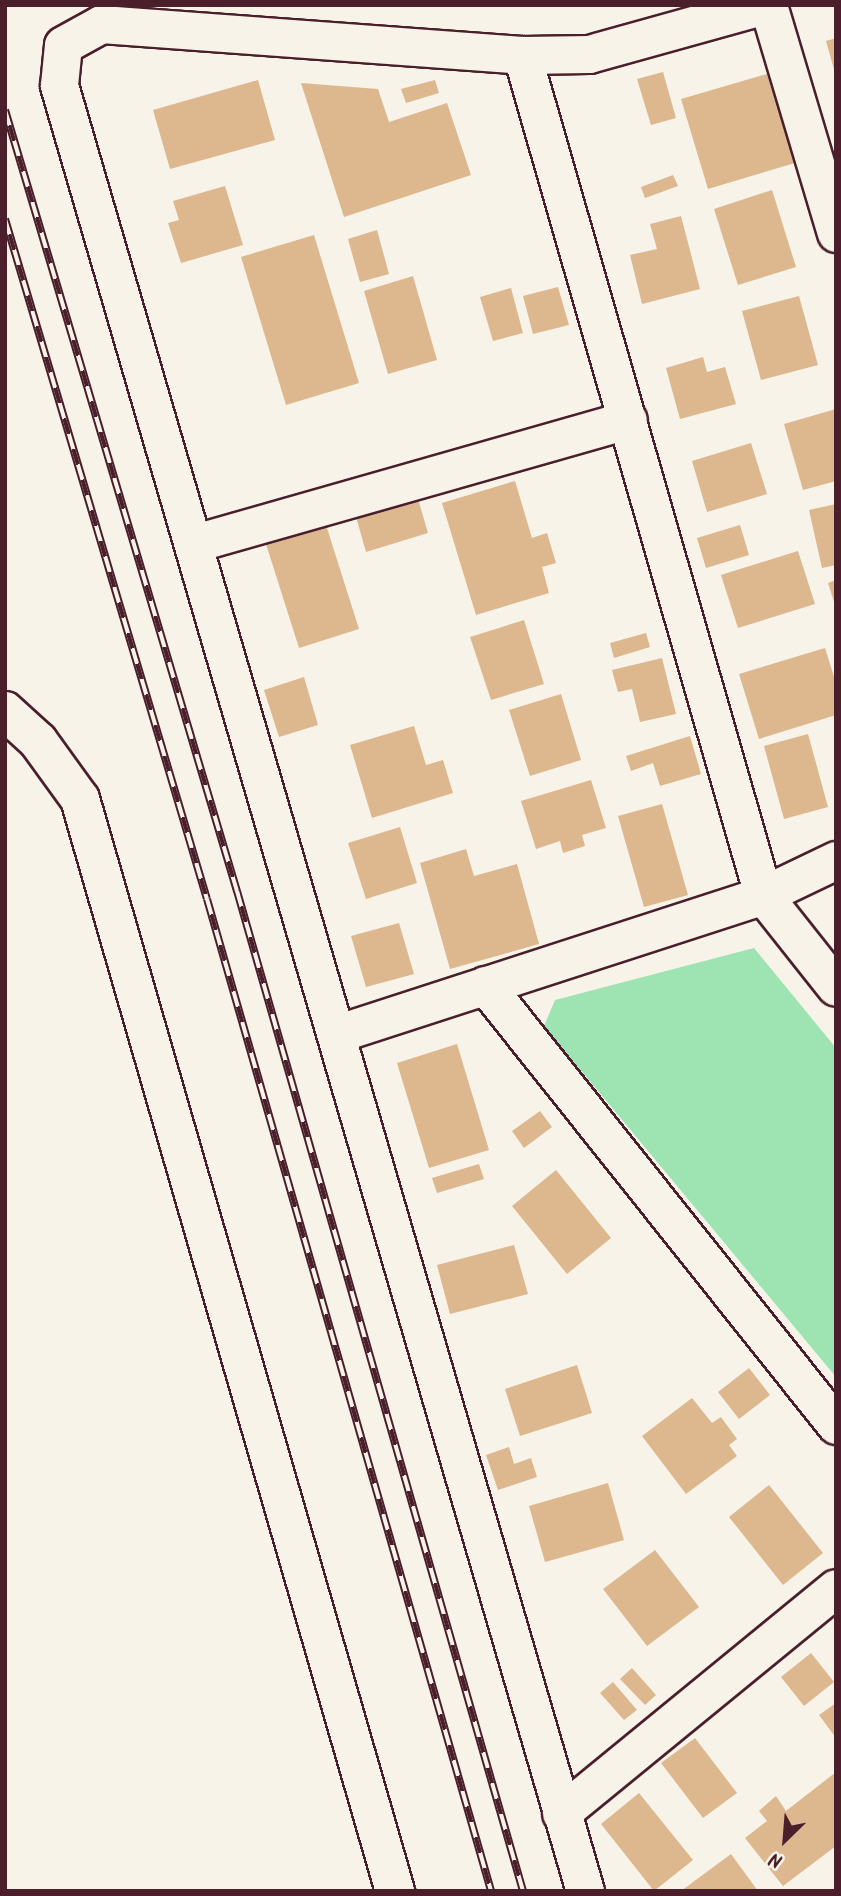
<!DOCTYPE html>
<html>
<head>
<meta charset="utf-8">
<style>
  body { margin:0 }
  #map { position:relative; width:841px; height:1896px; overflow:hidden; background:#f7f3e8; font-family:Kalam,sans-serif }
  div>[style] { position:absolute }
  .green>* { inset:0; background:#9de4b2 }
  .building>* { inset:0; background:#ddb78e }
  .roads { filter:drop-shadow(2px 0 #4a1f2b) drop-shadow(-2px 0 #4a1f2b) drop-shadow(0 2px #4a1f2b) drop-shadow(0 -2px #4a1f2b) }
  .street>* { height:37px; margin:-18.5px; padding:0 18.5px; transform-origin:18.5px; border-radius:18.5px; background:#f7f3e8 }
  .secondary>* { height:38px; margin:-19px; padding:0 19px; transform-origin:19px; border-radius:19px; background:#f7f3e8 }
  .rail>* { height:8px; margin-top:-4px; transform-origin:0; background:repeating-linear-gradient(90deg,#f7f3e8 0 16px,#4a1f2b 0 32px); box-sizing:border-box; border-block:2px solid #4a1f2b }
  span { translate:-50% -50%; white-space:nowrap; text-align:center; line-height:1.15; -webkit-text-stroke:7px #f7f3e8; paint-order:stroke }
  .frame { position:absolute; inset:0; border:7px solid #4a1f2b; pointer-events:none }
  .north { position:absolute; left:750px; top:1805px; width:70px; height:70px; -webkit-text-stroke:5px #f7f3e8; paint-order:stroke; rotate:205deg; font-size:19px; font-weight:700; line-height:28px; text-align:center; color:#4a1f2b }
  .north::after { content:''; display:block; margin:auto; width:24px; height:32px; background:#4a1f2b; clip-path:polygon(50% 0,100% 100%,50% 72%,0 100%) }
</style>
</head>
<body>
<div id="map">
  <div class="green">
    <div style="clip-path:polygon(754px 948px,836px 1048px,836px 1377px,544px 1026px,555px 1000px)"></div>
  </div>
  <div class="building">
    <div style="clip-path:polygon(836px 38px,836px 73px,835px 73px,826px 41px)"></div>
    <div style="clip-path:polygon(663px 72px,676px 118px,651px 125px,637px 79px)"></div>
    <div style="clip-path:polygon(767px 74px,795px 163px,708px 189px,681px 99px)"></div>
    <div style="clip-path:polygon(258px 80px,275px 140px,170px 169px,153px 110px)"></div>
    <div style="clip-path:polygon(435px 80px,439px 93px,406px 103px,401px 89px)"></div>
    <div style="clip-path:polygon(301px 83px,378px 89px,389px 122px,447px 103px,471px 175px,344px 217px)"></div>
    <div style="clip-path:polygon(673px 175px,678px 186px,645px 198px,641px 187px)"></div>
    <div style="clip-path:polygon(225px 186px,243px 245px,181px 263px,168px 223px,179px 220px,173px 201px)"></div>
    <div style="clip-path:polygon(772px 190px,796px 267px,738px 285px,714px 209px)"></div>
    <div style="clip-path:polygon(681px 216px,700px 289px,642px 304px,630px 255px,657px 249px,650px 224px)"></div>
    <div style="clip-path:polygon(377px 230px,389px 274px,360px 282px,348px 239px)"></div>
    <div style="clip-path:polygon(314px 235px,359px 383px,286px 405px,241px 257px)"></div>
    <div style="clip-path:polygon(413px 276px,437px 360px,388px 374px,364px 291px)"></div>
    <div style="clip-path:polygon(558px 287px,569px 325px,533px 334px,523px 296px)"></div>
    <div style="clip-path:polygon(511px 288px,523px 333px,493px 341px,480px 297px)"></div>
    <div style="clip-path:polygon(799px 296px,818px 365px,761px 380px,742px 311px)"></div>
    <div style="clip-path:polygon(703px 357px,707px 372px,725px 367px,736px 404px,680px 419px,666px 368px)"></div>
    <div style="clip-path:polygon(836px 409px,836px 481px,803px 490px,784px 424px)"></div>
    <div style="clip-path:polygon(751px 443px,767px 494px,707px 512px,692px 461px)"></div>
    <div style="clip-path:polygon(515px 481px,532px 538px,547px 533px,556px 563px,542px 567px,549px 593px,476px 615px,442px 503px)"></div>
    <div style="clip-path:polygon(418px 499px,428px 533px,366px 552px,356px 517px)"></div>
    <div style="clip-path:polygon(836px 504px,836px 565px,822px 568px,809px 510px)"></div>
    <div style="clip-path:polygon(326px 525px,359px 629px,299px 648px,266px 544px)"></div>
    <div style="clip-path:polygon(740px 525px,749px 555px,706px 568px,697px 538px)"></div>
    <div style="clip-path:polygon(798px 551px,815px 604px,738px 628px,721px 575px)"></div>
    <div style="clip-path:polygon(836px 580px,836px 605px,835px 605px,828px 583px)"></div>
    <div style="clip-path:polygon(524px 620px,544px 684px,491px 700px,470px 637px)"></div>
    <div style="clip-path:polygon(646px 633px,650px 647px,614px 658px,610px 643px)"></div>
    <div style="clip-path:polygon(825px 648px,836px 683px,836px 715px,759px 739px,739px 674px)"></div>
    <div style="clip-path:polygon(662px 658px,676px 714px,640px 722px,632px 689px,618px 692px,612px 670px)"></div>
    <div style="clip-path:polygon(304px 677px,318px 725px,279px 737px,264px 690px)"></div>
    <div style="clip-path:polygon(561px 694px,581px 760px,530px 776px,509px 710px)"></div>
    <div style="clip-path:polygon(414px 726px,426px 765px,443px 760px,453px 793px,372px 818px,350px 745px)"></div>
    <div style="clip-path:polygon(808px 734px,828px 807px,784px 819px,764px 746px)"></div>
    <div style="clip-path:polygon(690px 736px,701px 774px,660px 786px,653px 763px,631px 771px,626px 756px)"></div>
    <div style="clip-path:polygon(591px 780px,606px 828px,582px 835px,585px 846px,563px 853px,560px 841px,536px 849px,521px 801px)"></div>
    <div style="clip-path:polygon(662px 804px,688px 895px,644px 907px,618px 816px)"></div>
    <div style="clip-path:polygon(400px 827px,417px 883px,366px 899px,348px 843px)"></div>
    <div style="clip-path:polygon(466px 849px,474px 876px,517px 864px,539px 944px,450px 969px,420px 863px)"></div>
    <div style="clip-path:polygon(399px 923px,414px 974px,366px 987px,351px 936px)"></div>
    <div style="clip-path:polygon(457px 1044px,489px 1150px,429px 1168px,397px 1063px)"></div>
    <div style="clip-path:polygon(540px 1111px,552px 1127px,524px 1148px,512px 1131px)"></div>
    <div style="clip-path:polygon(479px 1164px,484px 1179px,437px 1193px,432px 1178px)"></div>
    <div style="clip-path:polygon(556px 1170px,611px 1238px,567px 1274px,512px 1206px)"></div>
    <div style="clip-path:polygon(514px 1245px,528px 1294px,450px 1314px,437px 1265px)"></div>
    <div style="clip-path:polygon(577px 1365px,592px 1413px,520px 1436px,505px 1389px)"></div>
    <div style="clip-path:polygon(749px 1368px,770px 1395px,739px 1419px,718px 1392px)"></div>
    <div style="clip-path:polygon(692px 1398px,712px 1423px,721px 1417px,737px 1439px,729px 1445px,737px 1456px,686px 1494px,642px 1436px)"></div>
    <div style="clip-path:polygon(509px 1447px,514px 1464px,531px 1458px,537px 1477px,498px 1490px,486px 1455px)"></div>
    <div style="clip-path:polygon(608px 1483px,624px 1540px,545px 1562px,529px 1506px)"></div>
    <div style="clip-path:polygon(769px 1485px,823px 1553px,783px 1585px,729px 1517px)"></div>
    <div style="clip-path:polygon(655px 1550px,699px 1607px,647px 1646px,603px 1589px)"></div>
    <div style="clip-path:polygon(811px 1653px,834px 1682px,804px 1706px,781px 1677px)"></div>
    <div style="clip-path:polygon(632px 1668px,656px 1695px,645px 1705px,620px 1679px)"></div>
    <div style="clip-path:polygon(613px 1682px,637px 1710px,624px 1720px,600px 1693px)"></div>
    <div style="clip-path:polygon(836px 1703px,836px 1738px,819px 1715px)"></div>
    <div style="clip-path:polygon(695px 1738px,737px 1793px,703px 1818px,661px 1763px)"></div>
    <div style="clip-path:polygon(836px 1772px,836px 1846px,783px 1886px,745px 1838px,767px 1821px,759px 1811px,776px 1796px,786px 1811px)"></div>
    <div style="clip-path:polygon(639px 1793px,693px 1860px,654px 1891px,601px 1824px)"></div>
    <div style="clip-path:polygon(731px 1854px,758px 1891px,681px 1891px)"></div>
  </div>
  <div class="roads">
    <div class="street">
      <div style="left:768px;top:5px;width:238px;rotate:73.4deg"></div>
      <div style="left:522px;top:55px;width:874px;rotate:73.99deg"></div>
      <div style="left:763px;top:895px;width:117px;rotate:51.6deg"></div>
      <div style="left:195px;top:543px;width:450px;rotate:-15.9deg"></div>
      <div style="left:485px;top:985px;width:563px;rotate:51.42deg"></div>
      <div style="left:336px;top:1034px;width:449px;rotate:-18deg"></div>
      <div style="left:763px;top:895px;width:81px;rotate:-25.6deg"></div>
      <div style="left:561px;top:1813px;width:355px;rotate:-39.3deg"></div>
      <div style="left:585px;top:1891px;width:1881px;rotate:-106.24deg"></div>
      <div style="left:59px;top:85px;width:40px;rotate:-84.3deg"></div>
      <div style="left:63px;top:45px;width:43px;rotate:-28.9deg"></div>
      <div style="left:101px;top:24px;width:422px;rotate:4.2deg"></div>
      <div style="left:522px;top:55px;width:67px;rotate:-0.9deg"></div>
      <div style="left:589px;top:54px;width:182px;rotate:-15.6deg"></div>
    </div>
    <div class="secondary">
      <div style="left:5px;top:711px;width:45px;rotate:42.3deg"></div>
      <div style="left:38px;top:741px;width:72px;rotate:54.1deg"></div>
      <div style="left:80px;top:799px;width:1137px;rotate:73.91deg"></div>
    </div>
  </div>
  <div class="rail">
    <div style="left:5px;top:110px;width:815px;rotate:73.46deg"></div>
    <div style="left:237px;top:891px;width:1040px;rotate:74.04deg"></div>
    <div style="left:5px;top:219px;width:709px;rotate:73.46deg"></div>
    <div style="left:207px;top:899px;width:1032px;rotate:74.02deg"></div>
  </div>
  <div class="frame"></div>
  <div class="north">N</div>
</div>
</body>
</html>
